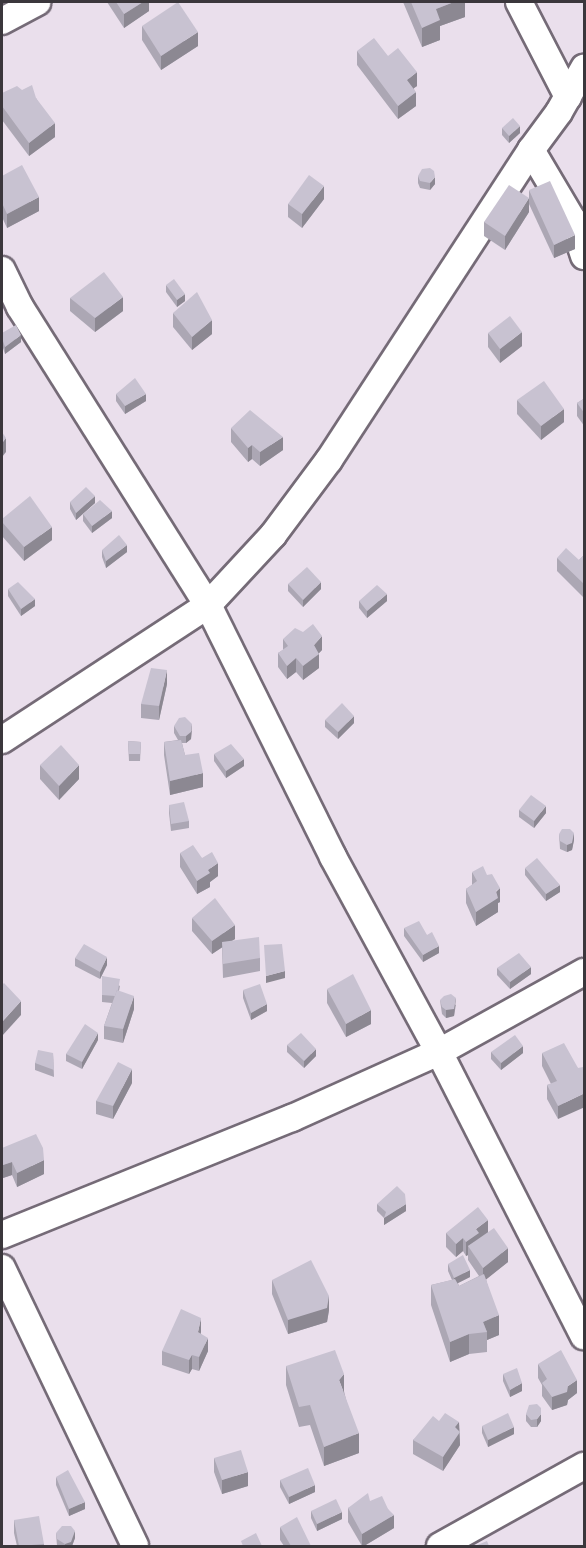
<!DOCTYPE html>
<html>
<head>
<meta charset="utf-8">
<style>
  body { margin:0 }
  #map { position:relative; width:586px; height:1548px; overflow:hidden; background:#eadfec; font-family:"Exo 2",sans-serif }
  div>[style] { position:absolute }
  .roads { filter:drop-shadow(2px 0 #756b77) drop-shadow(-2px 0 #756b77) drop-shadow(0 2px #756b77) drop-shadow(0 -2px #756b77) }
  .minor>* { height:26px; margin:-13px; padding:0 13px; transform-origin:13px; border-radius:13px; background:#fff }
  .wall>* { inset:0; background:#aca7b4 }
  .shaded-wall>* { inset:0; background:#8c8892 }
  .building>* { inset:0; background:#c8c2d1 }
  span { translate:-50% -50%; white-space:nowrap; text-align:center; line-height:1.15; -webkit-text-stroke:4.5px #fff; paint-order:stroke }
  .frame { position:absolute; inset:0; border:3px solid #3b373c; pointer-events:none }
</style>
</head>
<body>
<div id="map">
  <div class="roads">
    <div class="minor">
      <div style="left:519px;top:2px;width:107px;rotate:62.7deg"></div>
      <div style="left:2px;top:21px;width:40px;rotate:-28deg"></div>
      <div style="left:531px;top:150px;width:80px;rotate:59.3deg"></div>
      <div style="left:572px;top:219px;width:39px;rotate:72deg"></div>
      <div style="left:2px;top:270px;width:41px;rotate:64.1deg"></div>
      <div style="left:20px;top:307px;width:352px;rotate:57.8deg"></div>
      <div style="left:208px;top:605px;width:281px;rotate:63.6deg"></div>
      <div style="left:333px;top:857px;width:222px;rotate:61.5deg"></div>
      <div style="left:439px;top:1052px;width:319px;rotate:63deg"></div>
      <div style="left:2px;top:740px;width:246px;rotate:-33.2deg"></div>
      <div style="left:208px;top:605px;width:96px;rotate:-47.1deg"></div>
      <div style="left:273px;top:535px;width:94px;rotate:-53.3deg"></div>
      <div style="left:329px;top:460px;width:370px;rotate:-56.9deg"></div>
      <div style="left:531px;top:150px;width:47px;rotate:-53.6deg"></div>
      <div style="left:559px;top:112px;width:51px;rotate:-60.4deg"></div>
      <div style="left:2px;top:1235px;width:313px;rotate:-22deg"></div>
      <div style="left:292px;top:1118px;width:161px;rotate:-24.2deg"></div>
      <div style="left:439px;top:1052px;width:166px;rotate:-28.9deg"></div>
      <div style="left:2px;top:1268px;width:308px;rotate:64.4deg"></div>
      <div style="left:440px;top:1546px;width:165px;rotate:-29.1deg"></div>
    </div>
  </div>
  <div class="wall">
    <div style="clip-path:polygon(107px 2px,149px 2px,149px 11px,124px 28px)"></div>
    <div style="clip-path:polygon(403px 2px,465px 2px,465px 17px,440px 26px,440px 40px,422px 47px)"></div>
    <div style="clip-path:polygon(142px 26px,198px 46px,161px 70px,142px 40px)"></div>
    <div style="clip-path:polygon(357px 51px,388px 56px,417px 86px,414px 88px,416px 106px,398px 119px,357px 65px)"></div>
    <div style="clip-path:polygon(2px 93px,36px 98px,55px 137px,29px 156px,2px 120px)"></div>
    <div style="clip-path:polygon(502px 128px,520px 133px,509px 143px,502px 135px)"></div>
    <div style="clip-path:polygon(2px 176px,39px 211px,7px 228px,2px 217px)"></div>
    <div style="clip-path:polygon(418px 176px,435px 184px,430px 190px,420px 188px,418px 183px)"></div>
    <div style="clip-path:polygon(529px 190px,575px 249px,554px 258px,529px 204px)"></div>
    <div style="clip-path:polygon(324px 199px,302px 228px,288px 217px,288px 204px)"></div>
    <div style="clip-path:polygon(529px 212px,505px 250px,484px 236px,484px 222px)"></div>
    <div style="clip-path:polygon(166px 285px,185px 301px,177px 307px,166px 292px)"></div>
    <div style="clip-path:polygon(70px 298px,123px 311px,95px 332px,70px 311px)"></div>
    <div style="clip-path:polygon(173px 313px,212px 334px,192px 350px,173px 327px)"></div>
    <div style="clip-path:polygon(2px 333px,21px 342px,5px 354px,2px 345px)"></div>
    <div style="clip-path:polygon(488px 333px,522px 346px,500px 363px,488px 347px)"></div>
    <div style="clip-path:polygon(116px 394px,146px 401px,125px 414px,116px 401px)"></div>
    <div style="clip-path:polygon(585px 398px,585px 427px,577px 416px,577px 403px)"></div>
    <div style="clip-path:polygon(517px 400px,564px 422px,541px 440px,517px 414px)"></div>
    <div style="clip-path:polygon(231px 428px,283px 450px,260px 466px,252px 459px,248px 462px,231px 442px)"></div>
    <div style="clip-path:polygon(70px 502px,95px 503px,76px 520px,70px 509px)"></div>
    <div style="clip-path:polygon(83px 514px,112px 518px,92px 533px,83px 521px)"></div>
    <div style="clip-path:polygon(2px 519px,52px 540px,24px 561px,2px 536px)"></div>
    <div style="clip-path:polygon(102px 550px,127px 552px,106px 568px,102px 557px)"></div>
    <div style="clip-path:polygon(585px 554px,585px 599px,557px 571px,557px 558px,579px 560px)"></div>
    <div style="clip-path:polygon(288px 584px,321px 589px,303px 607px,288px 591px)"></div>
    <div style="clip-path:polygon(8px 589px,35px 606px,21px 616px,8px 596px)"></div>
    <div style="clip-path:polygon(359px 601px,387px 601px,367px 618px,359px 608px)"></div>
    <div style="clip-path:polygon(283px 639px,322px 650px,319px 653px,319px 668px,303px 680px,296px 672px,287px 679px,278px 667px,278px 653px,283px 650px)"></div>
    <div style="clip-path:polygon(167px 684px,159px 720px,141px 718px,141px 704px)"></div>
    <div style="clip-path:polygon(325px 720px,354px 723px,338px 739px,325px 727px)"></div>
    <div style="clip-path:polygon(174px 726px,192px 731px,191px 739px,186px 743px,182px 743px,185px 755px,203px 787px,170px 795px,164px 755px,164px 742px,178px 740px,174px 733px)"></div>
    <div style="clip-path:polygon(128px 741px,141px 742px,140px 761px,129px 761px)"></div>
    <div style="clip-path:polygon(214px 754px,244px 766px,226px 778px,214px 761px)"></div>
    <div style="clip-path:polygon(40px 765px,79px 779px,59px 800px,40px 779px)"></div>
    <div style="clip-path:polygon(169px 805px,189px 821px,189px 828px,171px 831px,169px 813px)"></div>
    <div style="clip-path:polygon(519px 810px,546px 813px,534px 828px,519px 817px)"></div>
    <div style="clip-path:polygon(559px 834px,574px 840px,572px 850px,567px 852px,560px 849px)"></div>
    <div style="clip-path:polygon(180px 853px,202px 858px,218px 876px,210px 882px,210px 887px,197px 894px,180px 867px)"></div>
    <div style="clip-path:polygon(525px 868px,560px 892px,546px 901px,525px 875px)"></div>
    <div style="clip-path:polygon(472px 872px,500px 902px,498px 903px,498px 912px,476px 926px,466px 903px,466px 889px,472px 885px)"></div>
    <div style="clip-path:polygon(192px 918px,235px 939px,231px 941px,260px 958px,260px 971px,223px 978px,222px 947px,212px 954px,192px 931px)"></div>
    <div style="clip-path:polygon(404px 928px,427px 935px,439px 953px,423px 962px,404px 936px)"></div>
    <div style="clip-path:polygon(75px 958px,107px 965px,100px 979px,75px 966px)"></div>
    <div style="clip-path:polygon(497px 968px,531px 974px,510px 989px,497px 975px)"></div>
    <div style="clip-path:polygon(102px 976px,120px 986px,119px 991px,134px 1009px,123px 1043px,104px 1039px,104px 1026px,112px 1003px,102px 1002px)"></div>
    <div style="clip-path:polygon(327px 989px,371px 1024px,346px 1037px,327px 1003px)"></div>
    <div style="clip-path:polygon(243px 990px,267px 1011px,251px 1020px,243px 998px)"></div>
    <div style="clip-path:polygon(440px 1000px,456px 1005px,454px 1016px,446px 1018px,442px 1014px)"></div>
    <div style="clip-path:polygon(98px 1040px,82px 1069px,66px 1061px,66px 1054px)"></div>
    <div style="clip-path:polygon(287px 1045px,316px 1056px,304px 1068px,287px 1052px)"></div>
    <div style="clip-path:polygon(491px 1052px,523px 1053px,501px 1070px,491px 1059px)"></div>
    <div style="clip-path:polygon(53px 1053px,54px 1077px,35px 1070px,35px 1063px)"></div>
    <div style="clip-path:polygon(542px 1053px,578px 1068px,558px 1119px,547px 1099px,547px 1085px,551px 1084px,542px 1066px)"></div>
    <div style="clip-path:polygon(132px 1083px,113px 1119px,96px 1114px,96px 1101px)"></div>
    <div style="clip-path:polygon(2px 1148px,44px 1174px,17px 1187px,12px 1175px,3px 1178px,2px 1176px)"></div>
    <div style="clip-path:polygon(377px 1204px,406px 1211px,384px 1225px,384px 1218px,377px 1211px)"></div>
    <div style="clip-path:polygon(488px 1232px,508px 1262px,486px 1279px,499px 1335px,487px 1340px,487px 1352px,469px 1354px,450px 1362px,431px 1305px,431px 1285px,452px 1280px,448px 1271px,448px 1264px,470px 1277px,458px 1283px,459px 1286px,479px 1276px,468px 1260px,468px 1255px,466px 1256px,463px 1251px,456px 1257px,446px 1247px,446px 1233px)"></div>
    <div style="clip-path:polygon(272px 1280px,329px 1310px,327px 1322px,288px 1334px,272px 1294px)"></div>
    <div style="clip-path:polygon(201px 1332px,201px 1334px,208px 1351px,199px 1371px,192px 1369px,189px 1374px,162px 1365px,162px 1351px)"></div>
    <div style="clip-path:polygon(538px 1364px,577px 1393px,568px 1400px,567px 1405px,552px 1410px,542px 1396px,542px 1385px,538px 1378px)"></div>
    <div style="clip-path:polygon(286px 1366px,344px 1391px,359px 1453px,324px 1466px,310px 1425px,299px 1427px,286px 1385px)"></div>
    <div style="clip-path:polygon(503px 1374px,522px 1391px,510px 1397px,503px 1381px)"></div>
    <div style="clip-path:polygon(526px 1414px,541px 1421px,537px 1427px,531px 1427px,526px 1421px)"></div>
    <div style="clip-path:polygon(439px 1421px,459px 1422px,460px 1445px,443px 1471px,413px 1454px,413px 1440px)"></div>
    <div style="clip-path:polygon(482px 1426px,514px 1434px,488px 1447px,482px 1433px)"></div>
    <div style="clip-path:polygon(214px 1458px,248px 1486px,222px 1494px,214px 1472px)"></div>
    <div style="clip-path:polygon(56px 1477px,85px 1509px,69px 1516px,56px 1485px)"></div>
    <div style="clip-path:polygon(280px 1480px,315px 1492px,289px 1504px,280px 1487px)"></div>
    <div style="clip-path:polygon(370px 1501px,388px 1509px,394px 1528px,364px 1546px,362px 1546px,348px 1522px,348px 1508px)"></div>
    <div style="clip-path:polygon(311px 1511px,342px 1519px,317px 1531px,311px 1518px)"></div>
    <div style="clip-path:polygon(14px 1520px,44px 1544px,44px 1546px,17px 1546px,14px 1533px)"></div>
    <div style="clip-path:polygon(280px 1527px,311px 1546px,284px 1546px,280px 1540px)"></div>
    <div style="clip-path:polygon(56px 1533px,75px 1538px,72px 1546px,57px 1546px)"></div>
  </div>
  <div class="shaded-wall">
    <div style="clip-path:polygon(143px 2px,149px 2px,149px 11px,124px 28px,124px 14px)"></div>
    <div style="clip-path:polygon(454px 2px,465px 2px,465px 17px,440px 26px,440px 40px,422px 47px,422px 28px,436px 9px)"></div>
    <div style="clip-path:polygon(198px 32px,198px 46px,161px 70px,161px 56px)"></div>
    <div style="clip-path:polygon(417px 72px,417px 86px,407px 93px,407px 80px)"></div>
    <div style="clip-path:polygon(416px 92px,416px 106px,398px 119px,398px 106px)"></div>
    <div style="clip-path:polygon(55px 123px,55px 137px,29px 156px,29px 143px)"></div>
    <div style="clip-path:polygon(520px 126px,520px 133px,509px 143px,509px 136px)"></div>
    <div style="clip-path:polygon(435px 177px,435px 184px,430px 190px,430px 183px)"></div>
    <div style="clip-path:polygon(324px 186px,324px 199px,302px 228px,302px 214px)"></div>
    <div style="clip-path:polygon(39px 197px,39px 211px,7px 228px,7px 214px)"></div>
    <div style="clip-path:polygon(529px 198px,529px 212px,505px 250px,505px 236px)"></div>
    <div style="clip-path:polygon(575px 235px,575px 249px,554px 258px,554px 245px)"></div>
    <div style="clip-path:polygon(185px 294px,185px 301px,177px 307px,177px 300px)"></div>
    <div style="clip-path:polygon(123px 297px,123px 311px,95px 332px,95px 318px)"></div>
    <div style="clip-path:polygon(212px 320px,212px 334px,192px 350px,192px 337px)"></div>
    <div style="clip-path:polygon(522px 332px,522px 346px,500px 363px,500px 349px)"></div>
    <div style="clip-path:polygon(21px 335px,21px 342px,5px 354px,5px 347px)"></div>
    <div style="clip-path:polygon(146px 394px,146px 401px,125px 414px,125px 406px)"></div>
    <div style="clip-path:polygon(564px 409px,564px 422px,541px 440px,541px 426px)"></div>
    <div style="clip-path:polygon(283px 437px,283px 450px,260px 466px,260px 452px)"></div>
    <div style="clip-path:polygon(6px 438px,6px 452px,2px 457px,2px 443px)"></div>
    <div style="clip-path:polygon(252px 445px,252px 459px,248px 462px,248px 448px)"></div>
    <div style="clip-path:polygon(95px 496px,95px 503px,76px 520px,76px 513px)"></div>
    <div style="clip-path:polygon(112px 511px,112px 518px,92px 533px,92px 526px)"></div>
    <div style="clip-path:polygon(52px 527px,52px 540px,24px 561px,24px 547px)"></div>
    <div style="clip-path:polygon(127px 545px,127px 552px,106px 568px,106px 561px)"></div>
    <div style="clip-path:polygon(321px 582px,321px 589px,303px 607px,303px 600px)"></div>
    <div style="clip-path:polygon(387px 594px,387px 601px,367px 618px,367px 611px)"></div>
    <div style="clip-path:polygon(35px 599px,35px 606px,21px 616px,21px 609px)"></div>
    <div style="clip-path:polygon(322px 636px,322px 650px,315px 657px,319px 654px,319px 668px,303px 680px,303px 666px,314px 645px)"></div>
    <div style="clip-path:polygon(296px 658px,296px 672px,287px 679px,287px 666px)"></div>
    <div style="clip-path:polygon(167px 670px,167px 684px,159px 720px,159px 706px)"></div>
    <div style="clip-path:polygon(354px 716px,354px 723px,338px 739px,338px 732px)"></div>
    <div style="clip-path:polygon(192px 724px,191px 739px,186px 743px,186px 736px)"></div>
    <div style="clip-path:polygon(244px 759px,244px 766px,226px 778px,226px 771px)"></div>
    <div style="clip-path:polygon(79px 765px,79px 779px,59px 800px,59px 786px)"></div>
    <div style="clip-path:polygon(203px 773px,203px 787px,170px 795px,170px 781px)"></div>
    <div style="clip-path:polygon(546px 806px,546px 813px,534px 828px,534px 821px)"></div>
    <div style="clip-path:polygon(574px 833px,574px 840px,572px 850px,567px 852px,567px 845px)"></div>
    <div style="clip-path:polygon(218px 863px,218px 876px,210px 882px,210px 887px,197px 894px,197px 881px,208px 870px)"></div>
    <div style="clip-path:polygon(560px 885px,560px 892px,546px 901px,546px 894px)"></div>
    <div style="clip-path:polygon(500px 888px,500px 902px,498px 903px,498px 912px,476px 926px,476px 912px)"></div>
    <div style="clip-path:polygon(235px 925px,235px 939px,212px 954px,212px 941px)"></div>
    <div style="clip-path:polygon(439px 946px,439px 953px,423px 962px,423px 955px)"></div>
    <div style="clip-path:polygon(107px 957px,107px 965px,100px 979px,100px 972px)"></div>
    <div style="clip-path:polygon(531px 967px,531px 974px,510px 989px,510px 982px)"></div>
    <div style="clip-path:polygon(285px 971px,285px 978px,266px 983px,266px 976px)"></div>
    <div style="clip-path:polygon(134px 996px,134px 1009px,123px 1043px,123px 1029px)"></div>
    <div style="clip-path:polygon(456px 998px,454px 1016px,446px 1018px,446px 1010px)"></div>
    <div style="clip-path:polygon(21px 1001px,21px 1015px,2px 1036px,2px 1022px)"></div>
    <div style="clip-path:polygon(267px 1004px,267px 1011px,251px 1020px,251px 1013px)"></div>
    <div style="clip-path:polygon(371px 1010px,371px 1024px,346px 1037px,346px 1024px)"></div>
    <div style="clip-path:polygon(98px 1033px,98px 1040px,82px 1069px,82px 1062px)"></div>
    <div style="clip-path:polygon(523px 1046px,523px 1053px,501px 1070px,501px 1063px)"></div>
    <div style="clip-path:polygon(316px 1049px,316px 1056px,304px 1068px,304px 1061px)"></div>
    <div style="clip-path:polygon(132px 1069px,132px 1083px,113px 1119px,113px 1106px)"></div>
    <div style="clip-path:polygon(585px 1093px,585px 1107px,558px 1119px,558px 1106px)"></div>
    <div style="clip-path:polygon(44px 1160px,44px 1174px,17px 1187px,17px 1173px)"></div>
    <div style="clip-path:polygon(12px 1162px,12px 1175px,3px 1178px,3px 1165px)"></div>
    <div style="clip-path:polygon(406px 1204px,406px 1211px,384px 1225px,384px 1218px)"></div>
    <div style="clip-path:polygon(488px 1220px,488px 1234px,468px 1246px,468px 1255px,466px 1256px,466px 1242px,476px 1229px)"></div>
    <div style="clip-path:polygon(463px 1238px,463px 1251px,456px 1257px,456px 1244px)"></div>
    <div style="clip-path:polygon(508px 1248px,508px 1262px,483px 1282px,483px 1268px)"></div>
    <div style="clip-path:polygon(470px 1270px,470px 1277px,454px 1285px,454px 1278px)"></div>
    <div style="clip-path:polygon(329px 1296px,329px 1310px,327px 1322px,288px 1334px,288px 1320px)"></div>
    <div style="clip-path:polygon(499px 1315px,499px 1335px,487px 1340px,487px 1332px,483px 1322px)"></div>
    <div style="clip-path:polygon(201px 1318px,201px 1332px,198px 1345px,198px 1332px)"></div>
    <div style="clip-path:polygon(469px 1334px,469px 1354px,450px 1362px,450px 1342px)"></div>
    <div style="clip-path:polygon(208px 1338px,208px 1351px,199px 1371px,199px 1357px)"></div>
    <div style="clip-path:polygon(192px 1355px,192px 1369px,189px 1374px,189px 1360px)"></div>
    <div style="clip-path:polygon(344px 1374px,344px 1393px,339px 1380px)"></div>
    <div style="clip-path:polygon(577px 1380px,577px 1393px,568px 1400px,567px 1405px,552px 1410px,552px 1397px)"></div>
    <div style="clip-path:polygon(522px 1383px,522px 1391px,510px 1397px,510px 1390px)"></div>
    <div style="clip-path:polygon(541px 1414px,541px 1421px,537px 1427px,537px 1419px)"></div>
    <div style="clip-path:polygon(459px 1422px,460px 1445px,443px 1471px,443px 1457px,455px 1427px)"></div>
    <div style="clip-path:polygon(514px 1427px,514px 1434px,488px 1447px,488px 1440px)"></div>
    <div style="clip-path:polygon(359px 1433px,359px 1453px,324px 1466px,324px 1447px)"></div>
    <div style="clip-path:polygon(248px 1472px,248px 1486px,222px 1494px,222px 1480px)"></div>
    <div style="clip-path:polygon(315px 1485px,315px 1492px,289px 1504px,289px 1497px)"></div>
    <div style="clip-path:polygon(85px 1502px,85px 1509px,69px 1516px,69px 1509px)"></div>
    <div style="clip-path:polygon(342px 1512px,342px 1519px,317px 1531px,317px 1524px)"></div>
    <div style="clip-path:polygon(394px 1515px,394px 1528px,364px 1546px,362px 1546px,362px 1534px)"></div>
    <div style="clip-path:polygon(75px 1531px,75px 1538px,72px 1546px,65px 1546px,65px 1544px)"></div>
  </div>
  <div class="building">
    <div style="clip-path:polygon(116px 2px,143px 2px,124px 14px)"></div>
    <div style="clip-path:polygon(178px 2px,198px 32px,161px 56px,142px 26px)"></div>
    <div style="clip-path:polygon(411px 2px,454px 2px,436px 9px,440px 20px,422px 28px)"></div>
    <div style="clip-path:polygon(374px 38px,388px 56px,398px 48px,417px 72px,407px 80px,416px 92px,398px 106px,357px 51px)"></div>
    <div style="clip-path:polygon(32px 85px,36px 98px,55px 123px,29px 143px,2px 106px,2px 93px,17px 86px,22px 90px)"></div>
    <div style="clip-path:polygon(513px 118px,520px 126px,509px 136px,502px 128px)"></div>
    <div style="clip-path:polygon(22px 165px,39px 197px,7px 214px,2px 203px,2px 176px)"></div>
    <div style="clip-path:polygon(430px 168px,434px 171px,435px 177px,430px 183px,420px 181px,418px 176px,422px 169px)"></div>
    <div style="clip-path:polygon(309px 175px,324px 186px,302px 214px,288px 204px)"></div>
    <div style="clip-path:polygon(550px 181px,575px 235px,554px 245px,529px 190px)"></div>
    <div style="clip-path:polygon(509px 185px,529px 198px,505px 236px,484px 222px)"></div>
    <div style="clip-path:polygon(104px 272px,123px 297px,95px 318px,70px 298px)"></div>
    <div style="clip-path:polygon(174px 279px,185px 294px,177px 300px,166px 285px)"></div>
    <div style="clip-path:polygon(197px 292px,212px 320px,192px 337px,173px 313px)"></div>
    <div style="clip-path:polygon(510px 316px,522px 332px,500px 349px,488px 333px)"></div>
    <div style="clip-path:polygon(16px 325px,21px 335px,5px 347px,2px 338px,2px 333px)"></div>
    <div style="clip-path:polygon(135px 378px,146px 394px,125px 406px,116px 394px)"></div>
    <div style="clip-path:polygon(544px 381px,564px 409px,541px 426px,517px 400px)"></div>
    <div style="clip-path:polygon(585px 398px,585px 414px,577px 403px)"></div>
    <div style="clip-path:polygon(250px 410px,283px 437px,260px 452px,252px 445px,248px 448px,231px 428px)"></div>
    <div style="clip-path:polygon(2px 432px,6px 438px,2px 443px)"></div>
    <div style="clip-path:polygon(86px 487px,95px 496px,76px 513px,70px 502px)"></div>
    <div style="clip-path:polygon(30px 496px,52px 527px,24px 547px,2px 522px,2px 519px)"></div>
    <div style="clip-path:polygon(100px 500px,112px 511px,92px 526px,83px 514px)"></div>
    <div style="clip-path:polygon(119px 535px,127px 545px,106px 561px,102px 550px)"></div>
    <div style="clip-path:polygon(566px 548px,579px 560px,585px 554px,585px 585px,557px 558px)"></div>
    <div style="clip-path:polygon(307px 567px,321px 582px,303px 600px,288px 584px)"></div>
    <div style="clip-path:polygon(18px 582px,35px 599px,21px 609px,8px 589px)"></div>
    <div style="clip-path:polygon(377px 585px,387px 594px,367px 611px,359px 601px)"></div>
    <div style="clip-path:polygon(313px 624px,322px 636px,314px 645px,319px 654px,303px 666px,296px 658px,287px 666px,278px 653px,288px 646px,283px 639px,295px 628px,303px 632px)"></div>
    <div style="clip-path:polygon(151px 668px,167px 670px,159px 706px,141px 704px)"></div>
    <div style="clip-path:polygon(342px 703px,354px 716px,338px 732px,325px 720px)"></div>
    <div style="clip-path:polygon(185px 717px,192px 724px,191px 732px,186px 736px,180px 736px,174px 726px,179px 718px)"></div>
    <div style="clip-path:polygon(181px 740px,185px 755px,199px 753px,203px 773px,170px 781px,164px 742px)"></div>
    <div style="clip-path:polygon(128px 741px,141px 742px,140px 754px,129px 754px)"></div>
    <div style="clip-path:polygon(231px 744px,244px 759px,226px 771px,214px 754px)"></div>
    <div style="clip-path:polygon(61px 745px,79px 765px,59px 786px,40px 765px)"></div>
    <div style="clip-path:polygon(531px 795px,546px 806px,534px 821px,519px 810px)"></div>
    <div style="clip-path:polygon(184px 802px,189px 821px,171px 824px,169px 805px)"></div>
    <div style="clip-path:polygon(562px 829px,570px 829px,574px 833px,572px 843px,567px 845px,560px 841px,559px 834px)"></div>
    <div style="clip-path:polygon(193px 845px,202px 858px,212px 852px,218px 863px,208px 870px,210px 873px,197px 881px,180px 853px)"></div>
    <div style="clip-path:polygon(537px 858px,560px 885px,546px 894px,525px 868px)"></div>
    <div style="clip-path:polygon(483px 866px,487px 875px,492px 874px,500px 888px,496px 891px,498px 898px,476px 912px,466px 889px,477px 881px,472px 872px)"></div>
    <div style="clip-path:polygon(215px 898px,235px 925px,212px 941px,192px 918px)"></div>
    <div style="clip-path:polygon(419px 921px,427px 935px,432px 932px,439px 946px,423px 955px,404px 928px)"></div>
    <div style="clip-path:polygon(259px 937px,260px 958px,223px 964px,222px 942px)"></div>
    <div style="clip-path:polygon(84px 944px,107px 957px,100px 972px,75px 958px)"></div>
    <div style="clip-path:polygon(282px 944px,285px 971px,266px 976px,264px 945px)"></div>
    <div style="clip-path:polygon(519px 953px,531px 967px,510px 982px,497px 968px)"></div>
    <div style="clip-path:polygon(353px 974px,371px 1010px,346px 1024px,327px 989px)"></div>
    <div style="clip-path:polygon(102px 976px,120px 979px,118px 990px,117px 990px,115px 996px,102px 995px)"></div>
    <div style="clip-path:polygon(4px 983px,21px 1001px,2px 1022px,2px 985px)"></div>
    <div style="clip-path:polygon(260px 984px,267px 1004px,251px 1013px,243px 990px)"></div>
    <div style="clip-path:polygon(117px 990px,134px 996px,123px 1029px,104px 1026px)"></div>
    <div style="clip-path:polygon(451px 994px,456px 998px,454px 1009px,446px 1010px,442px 1007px,440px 1000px,444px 996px)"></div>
    <div style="clip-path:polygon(85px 1024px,98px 1033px,82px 1062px,66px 1054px)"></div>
    <div style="clip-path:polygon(301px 1033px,316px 1049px,304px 1061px,287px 1045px)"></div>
    <div style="clip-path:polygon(515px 1035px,523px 1046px,501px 1063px,491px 1052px)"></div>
    <div style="clip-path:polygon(564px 1043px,578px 1068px,583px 1067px,585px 1070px,585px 1093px,558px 1106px,547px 1085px,557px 1081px,542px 1053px)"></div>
    <div style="clip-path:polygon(38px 1050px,53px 1053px,54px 1070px,35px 1063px)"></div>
    <div style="clip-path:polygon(118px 1062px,132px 1069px,113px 1106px,96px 1101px)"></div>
    <div style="clip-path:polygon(36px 1134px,43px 1148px,44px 1160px,17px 1173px,12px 1162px,3px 1165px,2px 1163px,2px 1148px)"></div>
    <div style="clip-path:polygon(397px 1186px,405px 1194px,406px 1204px,384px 1218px,386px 1212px,377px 1204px)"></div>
    <div style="clip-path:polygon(478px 1207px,488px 1220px,476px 1229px,479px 1233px,466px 1242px,463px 1238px,456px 1244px,446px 1233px)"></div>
    <div style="clip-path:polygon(494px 1228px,508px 1248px,483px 1268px,468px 1246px)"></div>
    <div style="clip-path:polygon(463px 1255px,470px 1270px,454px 1278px,448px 1264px)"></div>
    <div style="clip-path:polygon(311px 1260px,329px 1296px,327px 1308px,288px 1320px,272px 1280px)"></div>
    <div style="clip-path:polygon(484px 1274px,499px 1315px,483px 1322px,487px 1332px,469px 1334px,450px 1342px,431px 1285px,455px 1279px,459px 1286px)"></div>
    <div style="clip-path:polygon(181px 1309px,201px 1318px,198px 1332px,208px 1338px,199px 1357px,192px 1355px,189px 1360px,162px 1351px)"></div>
    <div style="clip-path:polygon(335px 1350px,344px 1374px,339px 1380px,359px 1433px,324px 1447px,310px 1405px,299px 1407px,286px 1366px)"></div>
    <div style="clip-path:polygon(561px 1350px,577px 1380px,568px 1386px,567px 1392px,552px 1397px,542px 1383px,547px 1379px,538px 1364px)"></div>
    <div style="clip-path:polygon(517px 1368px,522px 1383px,510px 1390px,503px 1374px)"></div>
    <div style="clip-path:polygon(537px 1404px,541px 1408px,541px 1414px,537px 1419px,531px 1420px,526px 1414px,529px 1405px)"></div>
    <div style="clip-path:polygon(445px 1413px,459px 1422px,455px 1427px,460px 1432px,443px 1457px,413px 1440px,433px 1416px,439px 1421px)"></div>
    <div style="clip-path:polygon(508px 1413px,514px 1427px,488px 1440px,482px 1426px)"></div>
    <div style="clip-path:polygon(241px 1450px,248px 1472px,222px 1480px,214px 1458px)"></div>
    <div style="clip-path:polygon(308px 1468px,315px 1485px,289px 1497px,280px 1480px)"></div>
    <div style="clip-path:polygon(68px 1470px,85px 1502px,69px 1509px,56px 1477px)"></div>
    <div style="clip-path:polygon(368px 1493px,370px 1501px,382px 1496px,388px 1509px,394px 1515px,362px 1534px,348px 1508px)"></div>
    <div style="clip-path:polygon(336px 1499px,342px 1512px,317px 1524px,311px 1511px)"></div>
    <div style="clip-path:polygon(39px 1516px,44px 1544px,19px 1546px,14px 1520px)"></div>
    <div style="clip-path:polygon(297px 1517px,311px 1546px,291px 1546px,280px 1527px)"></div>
    <div style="clip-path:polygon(62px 1526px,71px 1526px,75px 1531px,71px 1542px,65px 1544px,57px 1539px,56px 1533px)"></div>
    <div style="clip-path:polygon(256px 1533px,262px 1546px,243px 1546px,241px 1541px)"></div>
    <div style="clip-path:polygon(487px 1541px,489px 1546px,475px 1546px)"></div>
  </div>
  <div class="frame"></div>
</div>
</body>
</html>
